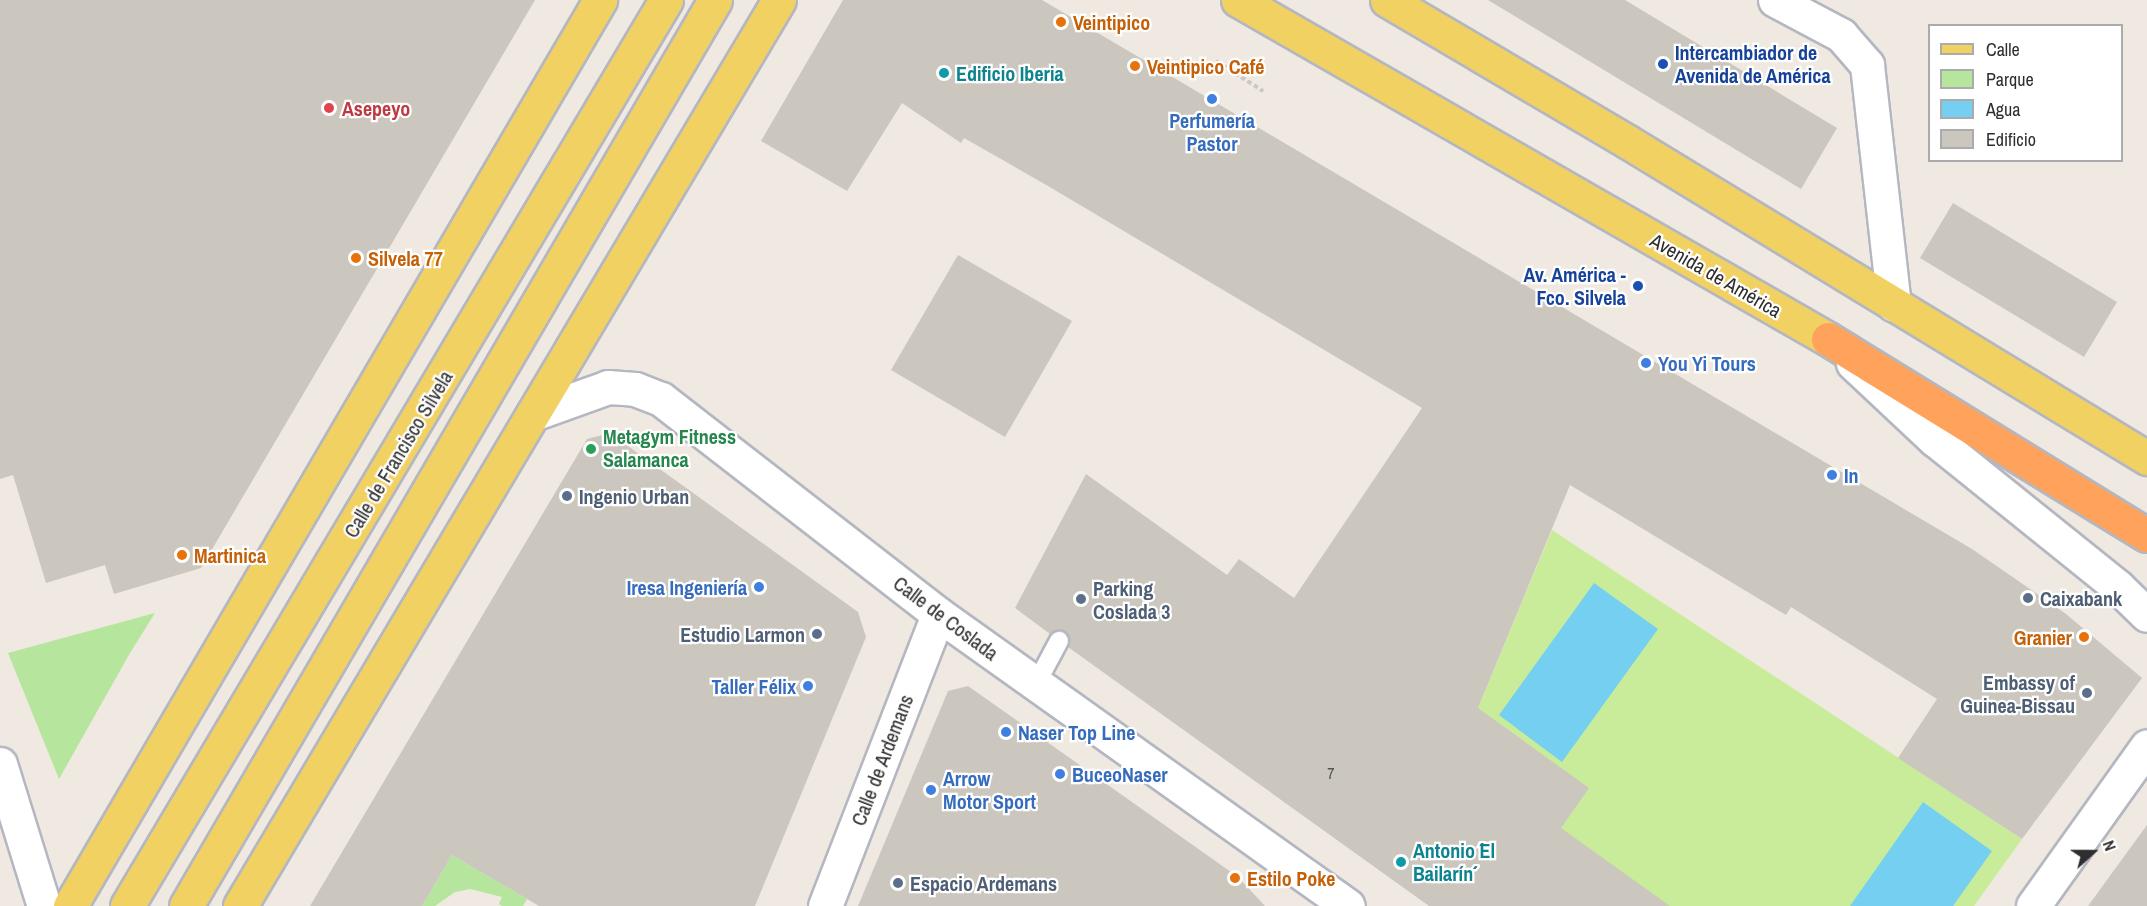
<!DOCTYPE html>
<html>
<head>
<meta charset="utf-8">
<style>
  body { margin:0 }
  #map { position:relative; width:2147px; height:906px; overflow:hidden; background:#efe9e1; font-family:"Archivo Narrow",sans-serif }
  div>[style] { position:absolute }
  .green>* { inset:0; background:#b6e59e }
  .pitch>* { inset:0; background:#c9ec9a }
  .water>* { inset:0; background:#75cff0 }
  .building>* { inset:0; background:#cbc7bf }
  .path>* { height:4px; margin-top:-2px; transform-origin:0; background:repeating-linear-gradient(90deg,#c9c9c9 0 4.5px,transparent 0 7.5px) }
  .roads { filter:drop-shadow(2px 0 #b4b7c1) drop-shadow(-2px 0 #b4b7c1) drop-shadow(0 2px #b4b7c1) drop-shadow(0 -2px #b4b7c1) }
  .service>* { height:18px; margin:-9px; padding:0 9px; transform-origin:9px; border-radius:9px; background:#fff }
  .minor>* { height:33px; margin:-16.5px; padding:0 16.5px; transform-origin:16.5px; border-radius:16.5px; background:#fff }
  .primary>* { height:33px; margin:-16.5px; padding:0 16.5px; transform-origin:16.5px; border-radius:16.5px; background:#f2d163 }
  .motorway>* { height:33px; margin:-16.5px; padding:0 16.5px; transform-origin:16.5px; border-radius:16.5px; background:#ffa35c }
  .dots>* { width:16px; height:16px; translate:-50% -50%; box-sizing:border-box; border:3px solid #fff; border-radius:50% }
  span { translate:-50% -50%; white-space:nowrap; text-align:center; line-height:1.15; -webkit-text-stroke:4.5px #fff; paint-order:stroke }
  .number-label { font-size:16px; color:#555452 }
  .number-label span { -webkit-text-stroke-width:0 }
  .food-label { font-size:20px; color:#c56008; font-weight:700 }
  .left { translate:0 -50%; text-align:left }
  .right { translate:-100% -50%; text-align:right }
  .transit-label { font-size:20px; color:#164399; font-weight:700 }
  .culture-label { font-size:20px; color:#0d838f; font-weight:700 }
  .health-label { font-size:20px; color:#be3a42; font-weight:700 }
  .shop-label { font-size:20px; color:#366cbe; font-weight:700 }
  .street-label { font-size:20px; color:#2e2e2e }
  .leisure-label { font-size:20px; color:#27864d; font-weight:700 }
  .service-label { font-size:20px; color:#4e5e75; font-weight:700 }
  .legend { position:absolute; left:1928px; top:24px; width:195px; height:138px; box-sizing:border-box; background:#fff; border:2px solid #ababab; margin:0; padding:8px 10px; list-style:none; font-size:18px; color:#2e2e2e }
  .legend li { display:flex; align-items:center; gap:12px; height:30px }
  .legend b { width:30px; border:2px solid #ababab }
  .north { position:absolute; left:2063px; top:822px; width:60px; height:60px; -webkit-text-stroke:4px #fff; paint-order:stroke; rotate:69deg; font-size:16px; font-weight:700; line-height:24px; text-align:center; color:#2e2e2e }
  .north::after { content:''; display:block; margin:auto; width:21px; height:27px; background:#2e2e2e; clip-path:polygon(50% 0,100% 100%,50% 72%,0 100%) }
</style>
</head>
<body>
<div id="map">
  <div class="green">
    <div style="clip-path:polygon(155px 613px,130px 653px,59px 779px,8px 653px)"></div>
    <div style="clip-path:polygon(452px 855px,527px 899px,523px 906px,502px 906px,499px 904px,502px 897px,470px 889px,455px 892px,435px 906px,422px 906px)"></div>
  </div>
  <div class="pitch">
    <div style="clip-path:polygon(1552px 530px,2022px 839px,1974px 906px,1429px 906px,1478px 708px)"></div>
  </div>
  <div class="water">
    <div style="clip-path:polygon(1594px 583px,1658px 629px,1562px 762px,1499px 715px)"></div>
    <div style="clip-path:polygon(1923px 802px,1992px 851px,1953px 906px,1850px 906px)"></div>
  </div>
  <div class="building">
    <div style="clip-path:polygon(0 0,535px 0,201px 568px,114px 594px,105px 565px,46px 583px,13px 475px,0 479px)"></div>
    <div style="clip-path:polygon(843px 0,1042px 0,1972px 549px,2066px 614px,2142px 678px,2022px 839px,1898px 758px,1937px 699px,1791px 607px,1786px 615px,1570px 485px,1478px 708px,1589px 788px,1561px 828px,1670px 906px,1429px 906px,1068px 647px,1070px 640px,1065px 631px,1050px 634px,1015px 608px,1086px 474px,1227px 575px,1239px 559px,1294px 598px,1422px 408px,1048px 186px,964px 138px,961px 143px,902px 103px,847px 191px,761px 141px)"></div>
    <div style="clip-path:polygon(1488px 0,1625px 0,1837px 128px,1801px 189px)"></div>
    <div style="clip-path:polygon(1953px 203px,2117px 302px,2084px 357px,1920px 258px)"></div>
    <div style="clip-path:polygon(958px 255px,1072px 321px,1005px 437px,891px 370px)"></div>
    <div style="clip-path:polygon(610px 433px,858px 612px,866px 637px,755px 906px,539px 906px,452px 855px,422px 906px,310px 906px,587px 439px)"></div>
    <div style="clip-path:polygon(968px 686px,1238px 877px,1265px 906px,858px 906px,948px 691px)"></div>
    <div style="clip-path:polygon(2147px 825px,2147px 906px,2088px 906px)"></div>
  </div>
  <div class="path">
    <div style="left:1216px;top:61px;width:56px;rotate:32.6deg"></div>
  </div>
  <div class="roads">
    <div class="service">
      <div style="left:1036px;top:684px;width:49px;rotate:-61.9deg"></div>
    </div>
    <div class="minor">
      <div style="left:1775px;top:0;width:75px;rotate:27.9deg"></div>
      <div style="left:1841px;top:35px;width:40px;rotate:49deg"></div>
      <div style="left:1867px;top:65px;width:241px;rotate:83.6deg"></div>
      <div style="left:1853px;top:363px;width:111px;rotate:43.2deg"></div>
      <div style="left:1934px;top:439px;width:236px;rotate:38.8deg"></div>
      <div style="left:2118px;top:587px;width:40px;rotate:44deg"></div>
      <div style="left:533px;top:414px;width:80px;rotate:-19.8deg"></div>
      <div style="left:608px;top:387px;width:27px;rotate:4deg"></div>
      <div style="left:635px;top:389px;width:28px;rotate:21deg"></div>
      <div style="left:661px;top:399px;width:351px;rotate:37.8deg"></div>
      <div style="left:938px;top:614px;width:503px;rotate:35.46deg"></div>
      <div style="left:0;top:764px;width:149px;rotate:72.8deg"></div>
      <div style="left:825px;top:906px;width:313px;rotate:-68.8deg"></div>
      <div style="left:2033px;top:906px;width:196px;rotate:-54.5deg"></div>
    </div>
    <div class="primary">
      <div style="left:1238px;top:0;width:680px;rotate:29.88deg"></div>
      <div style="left:1387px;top:0;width:280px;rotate:30.5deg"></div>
      <div style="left:1628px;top:142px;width:608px;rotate:31.34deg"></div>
      <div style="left:70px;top:906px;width:1050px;rotate:-59.67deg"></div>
      <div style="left:127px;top:906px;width:1054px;rotate:-59.25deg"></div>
      <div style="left:186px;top:906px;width:1049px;rotate:-59.72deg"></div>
      <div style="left:240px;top:906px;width:1054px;rotate:-59.25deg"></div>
    </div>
    <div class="motorway">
      <div style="left:1828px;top:339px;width:374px;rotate:31.6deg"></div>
    </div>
  </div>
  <div class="dots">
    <div style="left:1061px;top:22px;background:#e8710a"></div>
    <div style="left:1663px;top:64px;background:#1a4fb4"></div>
    <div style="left:1135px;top:66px;background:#e8710a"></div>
    <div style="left:944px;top:73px;background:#0f9aa8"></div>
    <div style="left:1212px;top:99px;background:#3f7fe0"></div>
    <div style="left:329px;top:108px;background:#e0444e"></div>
    <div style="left:356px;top:258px;background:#e8710a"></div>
    <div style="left:1638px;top:286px;background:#1a4fb4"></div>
    <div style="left:1646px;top:363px;background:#3f7fe0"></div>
    <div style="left:591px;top:449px;background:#2e9e5b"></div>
    <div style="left:1832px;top:475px;background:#3f7fe0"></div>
    <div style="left:567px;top:496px;background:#5c6f8a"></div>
    <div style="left:182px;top:555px;background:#e8710a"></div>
    <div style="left:759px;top:587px;background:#3f7fe0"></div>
    <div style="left:2028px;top:598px;background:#5c6f8a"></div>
    <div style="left:1081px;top:599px;background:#5c6f8a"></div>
    <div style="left:817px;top:634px;background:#5c6f8a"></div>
    <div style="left:2084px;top:637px;background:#e8710a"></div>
    <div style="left:808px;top:686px;background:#3f7fe0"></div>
    <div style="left:2087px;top:693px;background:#5c6f8a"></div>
    <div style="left:1006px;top:732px;background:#3f7fe0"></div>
    <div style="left:1060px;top:774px;background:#3f7fe0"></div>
    <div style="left:931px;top:790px;background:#3f7fe0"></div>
    <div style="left:1401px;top:862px;background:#0f9aa8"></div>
    <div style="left:1235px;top:878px;background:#e8710a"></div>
    <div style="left:898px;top:883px;background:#5c6f8a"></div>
  </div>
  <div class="number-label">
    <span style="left:1331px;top:773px">7</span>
  </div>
  <div class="food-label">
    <span class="left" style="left:1073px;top:22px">Veintipico</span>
    <span class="left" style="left:1147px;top:66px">Veintipico Café</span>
    <span class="left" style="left:368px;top:258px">Silvela 77</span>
    <span class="left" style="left:194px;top:555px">Martinica</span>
    <span class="right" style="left:2072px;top:637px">Granier</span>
    <span class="left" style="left:1247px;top:878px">Estilo Poke</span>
  </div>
  <div class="transit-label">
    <span class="left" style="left:1675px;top:64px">Intercambiador de<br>Avenida de América</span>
    <span class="right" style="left:1626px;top:286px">Av. América -<br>Fco. Silvela</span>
  </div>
  <div class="culture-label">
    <span class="left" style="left:956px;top:73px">Edificio Iberia</span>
    <span class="left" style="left:1413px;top:862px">Antonio ´´El<br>Bailarín´´</span>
  </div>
  <div class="health-label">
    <span class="left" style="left:342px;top:108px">Asepeyo</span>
  </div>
  <div class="shop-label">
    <span style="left:1212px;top:132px">Perfumería<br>Pastor</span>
    <span class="left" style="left:1658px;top:363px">You Yi Tours</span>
    <span class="left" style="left:1844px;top:475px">In</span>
    <span class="right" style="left:747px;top:587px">Iresa Ingeniería</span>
    <span class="right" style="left:796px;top:686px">Taller Félix</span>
    <span class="left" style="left:1018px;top:732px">Naser Top Line</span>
    <span class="left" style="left:1072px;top:774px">BuceoNaser</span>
    <span class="left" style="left:943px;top:790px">Arrow<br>Motor Sport</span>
  </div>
  <div class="street-label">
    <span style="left:1716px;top:275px;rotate:30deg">Avenida de América</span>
    <span style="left:398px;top:454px;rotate:-59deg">Calle de Francisco Silvela</span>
    <span style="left:946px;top:618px;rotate:37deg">Calle de Coslada</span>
    <span style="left:882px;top:760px;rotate:-69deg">Calle de Ardemans</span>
  </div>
  <div class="leisure-label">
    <span class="left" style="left:603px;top:448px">Metagym Fitness<br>Salamanca</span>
  </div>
  <div class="service-label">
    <span class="left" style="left:579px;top:496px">Ingenio Urban</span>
    <span class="left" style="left:1093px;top:600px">Parking<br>Coslada 3</span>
    <span class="left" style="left:2040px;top:598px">Caixabank</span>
    <span class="right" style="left:805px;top:634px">Estudio Larmon</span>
    <span class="right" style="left:2075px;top:694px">Embassy of<br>Guinea-Bissau</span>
    <span class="left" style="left:910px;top:883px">Espacio Ardemans</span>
  </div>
  <ul class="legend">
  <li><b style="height:8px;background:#f2d163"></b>Calle</li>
  <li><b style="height:16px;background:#b6e59e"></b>Parque</li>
  <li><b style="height:16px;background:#75cff0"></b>Agua</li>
  <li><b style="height:16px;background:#cbc7bf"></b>Edificio</li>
  </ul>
  <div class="north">N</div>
</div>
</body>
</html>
